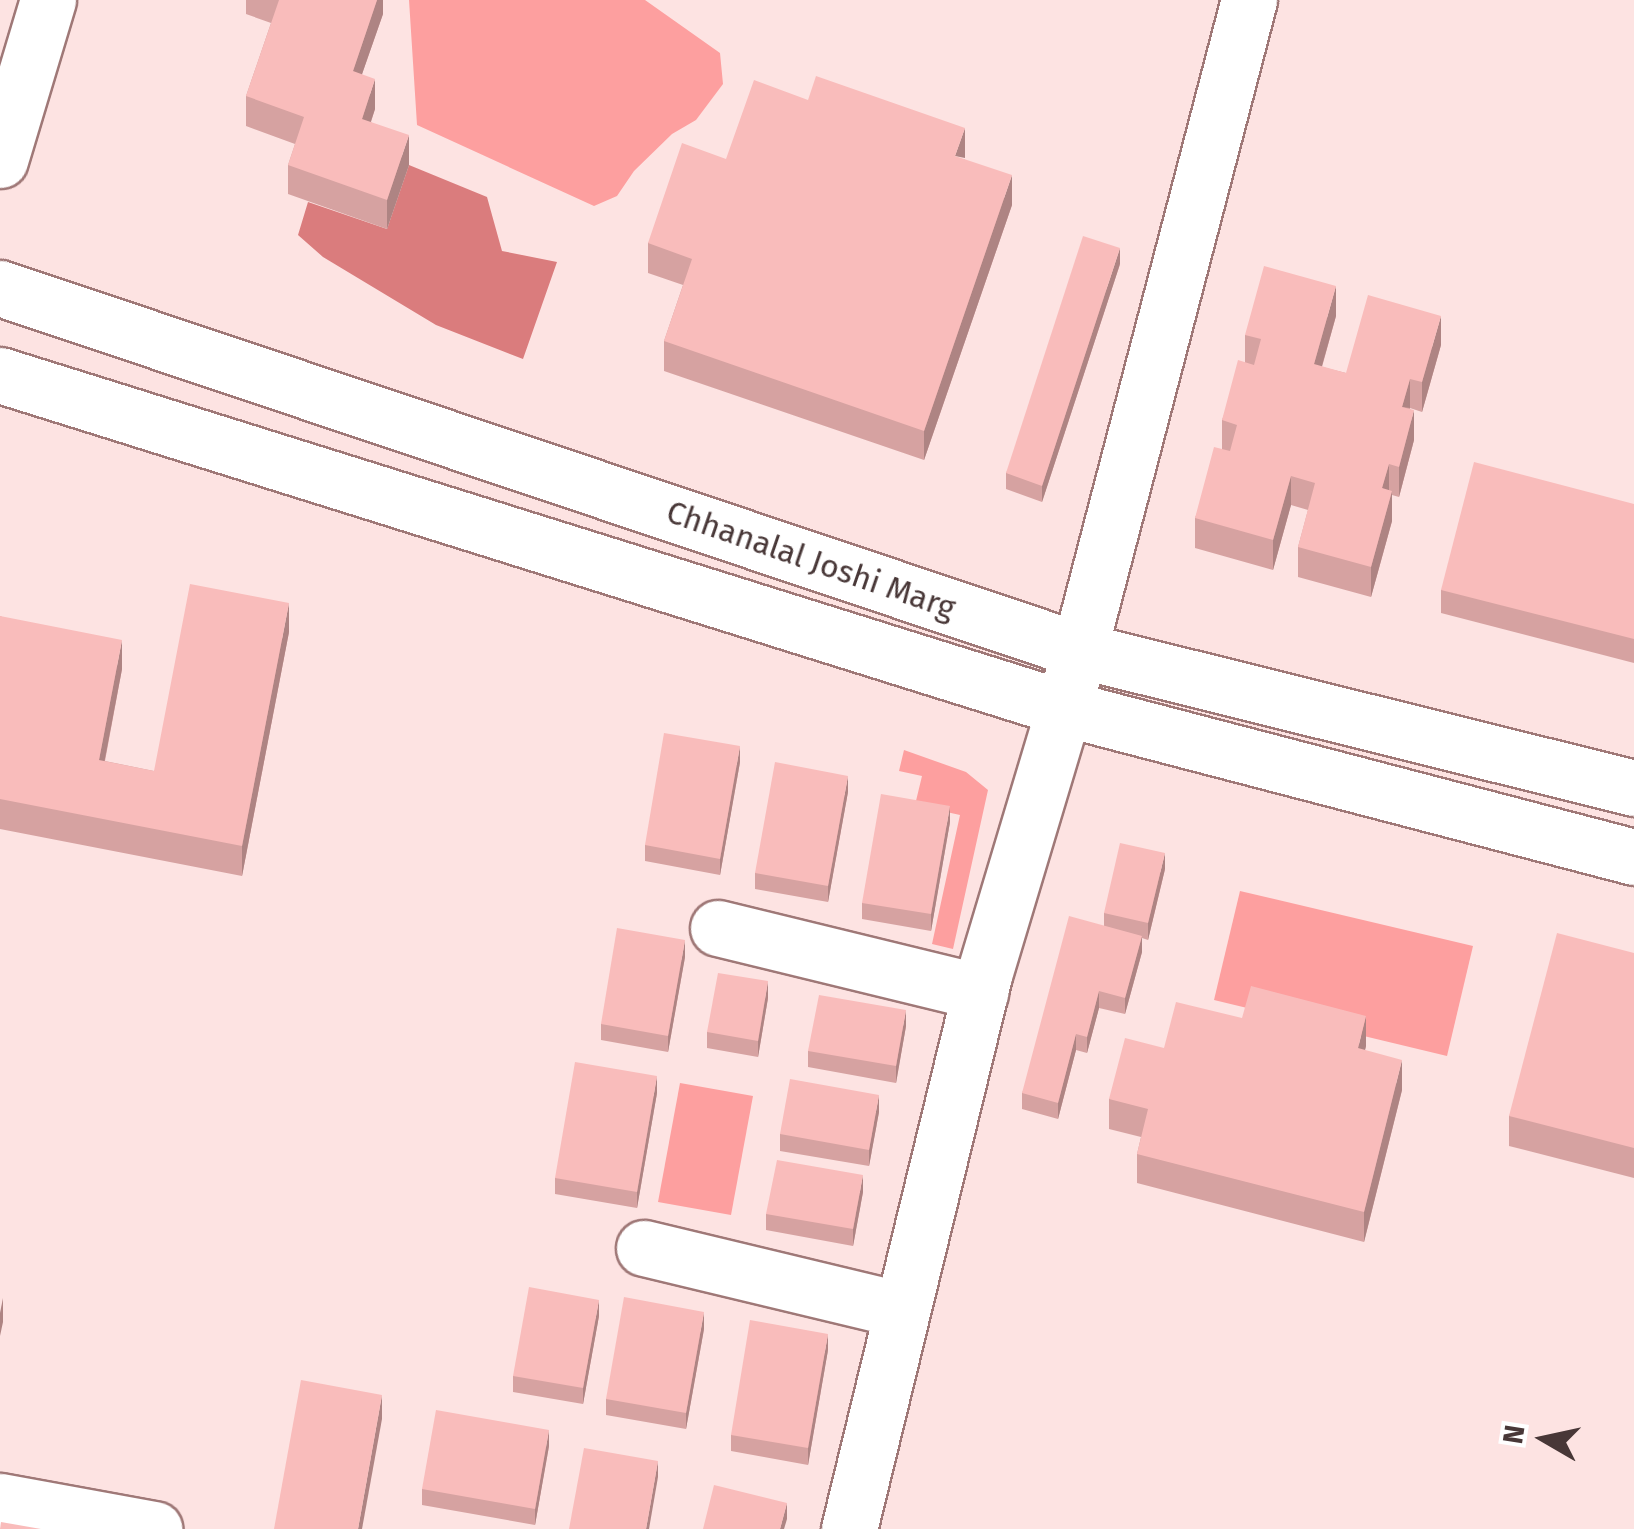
<!DOCTYPE html>
<html>
<head>
<meta charset="utf-8">
<style>
  body { margin:0 }
  #map { position:relative; width:1634px; height:1529px; overflow:hidden; background:#fde3e2; font-family:"Fira Sans",sans-serif }
  div>[style] { position:absolute }
  .green>* { inset:0; background:#fd9f9f }
  .water>* { inset:0; background:#da7c7d }
  .roads { filter:drop-shadow(2px 0 #9f7877) drop-shadow(-2px 0 #9f7877) drop-shadow(0 2px #9f7877) drop-shadow(0 -2px #9f7877) }
  .minor>* { height:55px; margin:-27.5px; padding:0 27.5px; transform-origin:27.5px; border-radius:27.5px; background:#fff }
  .tertiary>* { height:55px; margin:-27.5px; padding:0 27.5px; transform-origin:27.5px; border-radius:27.5px; background:#fff }
  .wall>* { inset:0; background:#d6a2a1 }
  .shaded-wall>* { inset:0; background:#ae8483 }
  .building>* { inset:0; background:#f9bcbb }
  span { translate:-50% -50%; white-space:nowrap; text-align:center; line-height:1.15; -webkit-text-stroke:9px #fff; paint-order:stroke }
  .street-label { font-size:32px; color:#483737 }
  .north { position:absolute; left:1494px; top:1389px; width:100px; height:100px; -webkit-text-stroke:8px #fff; paint-order:stroke; rotate:279deg; font-size:28px; font-weight:700; line-height:40px; text-align:center; color:#483737 }
  .north::after { content:''; display:block; margin:auto; width:35px; height:45px; background:#483737; clip-path:polygon(50% 0,100% 100%,50% 72%,0 100%) }
</style>
</head>
<body>
<div id="map">
  <div class="green">
    <div style="clip-path:polygon(409px 0,645px 0,720px 53px,723px 84px,696px 120px,672px 134px,634px 171px,617px 196px,594px 206px,417px 125px)"></div>
    <div style="clip-path:polygon(904px 750px,966px 772px,988px 790px,953px 949px,932px 944px,960px 815px,915px 805px,922px 776px,899px 771px)"></div>
    <div style="clip-path:polygon(1240px 891px,1473px 946px,1447px 1056px,1214px 1000px)"></div>
    <div style="clip-path:polygon(680px 1083px,753px 1096px,731px 1215px,658px 1202px)"></div>
  </div>
  <div class="water">
    <div style="clip-path:polygon(409px 165px,487px 197px,502px 251px,557px 262px,523px 359px,436px 325px,323px 257px,298px 235px,308px 202px,387px 229px)"></div>
  </div>
  <div class="roads">
    <div class="minor">
      <div style="left:718px;top:928px;width:270px;rotate:13.7deg"></div>
      <div style="left:644px;top:1248px;width:265px;rotate:13.5deg"></div>
      <div style="left:0;top:1501px;width:157px;rotate:10.3deg"></div>
      <div style="left:849px;top:1529px;width:570px;rotate:-76.3deg"></div>
      <div style="left:984px;top:975px;width:279px;rotate:-73.3deg"></div>
      <div style="left:1064px;top:708px;width:732px;rotate:-75.36deg"></div>
    </div>
    <div class="tertiary">
      <div style="left:0;top:160px;width:167px;rotate:-73.3deg"></div>
      <div style="left:0;top:288px;width:1138px;rotate:18.55deg"></div>
      <div style="left:1079px;top:650px;width:572px;rotate:13.96deg"></div>
      <div style="left:0;top:375px;width:1115px;rotate:17.38deg"></div>
      <div style="left:1064px;top:708px;width:589px;rotate:14.65deg"></div>
    </div>
  </div>
  <div class="wall">
    <div style="clip-path:polygon(246px 0,383px 0,383px 14px,362px 74px,375px 109px,371px 122px,409px 165px,387px 229px,288px 194px,288px 165px,295px 144px,246px 126px,246px 96px,271px 23px,246px 14px)"></div>
    <div style="clip-path:polygon(726px 159px,964px 159px,1012px 205px,924px 460px,664px 371px,664px 341px,683px 285px,648px 273px,648px 243px)"></div>
    <div style="clip-path:polygon(1120px 264px,1042px 502px,1006px 489px,1006px 473px)"></div>
    <div style="clip-path:polygon(1336px 316px,1322px 367px,1346px 373px,1441px 345px,1422px 412px,1410px 408px,1414px 440px,1399px 497px,1392px 495px,1392px 521px,1371px 597px,1298px 577px,1298px 547px,1308px 510px,1291px 505px,1273px 570px,1195px 548px,1195px 518px,1222px 449px,1222px 420px,1245px 362px,1245px 335px)"></div>
    <div style="clip-path:polygon(1634px 504px,1634px 663px,1441px 613px,1441px 590px)"></div>
    <div style="clip-path:polygon(0 616px,122px 669px,105px 761px,154px 771px,289px 632px,242px 876px,0 829px)"></div>
    <div style="clip-path:polygon(740px 762px,720px 875px,645px 861px,645px 845px)"></div>
    <div style="clip-path:polygon(848px 792px,828px 902px,755px 889px,755px 873px)"></div>
    <div style="clip-path:polygon(950px 822px,931px 931px,862px 919px,862px 903px)"></div>
    <div style="clip-path:polygon(1165px 869px,1148px 940px,1142px 938px,1142px 952px,1125px 1014px,1099px 1008px,1087px 1053px,1076px 1050px,1058px 1119px,1022px 1109px,1022px 1093px,1104px 926px,1104px 913px)"></div>
    <div style="clip-path:polygon(1634px 953px,1634px 1178px,1509px 1146px,1509px 1116px)"></div>
    <div style="clip-path:polygon(685px 957px,668px 1052px,601px 1040px,601px 1024px)"></div>
    <div style="clip-path:polygon(768px 998px,758px 1057px,707px 1048px,707px 1032px)"></div>
    <div style="clip-path:polygon(1242px 1018px,1366px 1046px,1365px 1050px,1402px 1090px,1364px 1242px,1137px 1183px,1137px 1154px,1141px 1137px,1109px 1129px,1109px 1099px,1164px 1048px)"></div>
    <div style="clip-path:polygon(906px 1026px,896px 1083px,808px 1067px,808px 1051px)"></div>
    <div style="clip-path:polygon(657px 1093px,637px 1208px,555px 1194px,555px 1178px)"></div>
    <div style="clip-path:polygon(879px 1112px,869px 1166px,780px 1151px,780px 1134px)"></div>
    <div style="clip-path:polygon(863px 1192px,853px 1246px,766px 1230px,766px 1214px)"></div>
    <div style="clip-path:polygon(599px 1316px,583px 1404px,513px 1392px,513px 1376px)"></div>
    <div style="clip-path:polygon(704px 1329px,686px 1429px,606px 1415px,606px 1399px)"></div>
    <div style="clip-path:polygon(828px 1350px,808px 1465px,731px 1451px,731px 1435px)"></div>
    <div style="clip-path:polygon(549px 1446px,535px 1525px,422px 1505px,422px 1489px)"></div>
  </div>
  <div class="shaded-wall">
    <div style="clip-path:polygon(377px 0,383px 0,383px 14px,353px 100px,353px 71px)"></div>
    <div style="clip-path:polygon(375px 79px,375px 109px,362px 148px,362px 119px)"></div>
    <div style="clip-path:polygon(965px 128px,965px 158px,955px 156px)"></div>
    <div style="clip-path:polygon(409px 135px,409px 165px,387px 229px,387px 200px)"></div>
    <div style="clip-path:polygon(1012px 175px,1012px 205px,924px 460px,924px 431px)"></div>
    <div style="clip-path:polygon(1120px 248px,1120px 264px,1042px 502px,1042px 486px)"></div>
    <div style="clip-path:polygon(1336px 286px,1336px 316px,1314px 394px,1314px 364px)"></div>
    <div style="clip-path:polygon(1441px 316px,1441px 345px,1422px 412px,1422px 382px)"></div>
    <div style="clip-path:polygon(1410px 379px,1410px 408px,1402px 407px)"></div>
    <div style="clip-path:polygon(1414px 410px,1414px 440px,1399px 497px,1399px 467px)"></div>
    <div style="clip-path:polygon(1389px 464px,1389px 494px,1382px 488px)"></div>
    <div style="clip-path:polygon(1291px 476px,1291px 505px,1273px 570px,1273px 540px)"></div>
    <div style="clip-path:polygon(1392px 491px,1392px 521px,1371px 597px,1371px 567px)"></div>
    <div style="clip-path:polygon(289px 603px,289px 632px,242px 876px,242px 846px)"></div>
    <div style="clip-path:polygon(122px 640px,122px 669px,99px 790px,99px 760px)"></div>
    <div style="clip-path:polygon(740px 746px,740px 762px,720px 875px,720px 859px)"></div>
    <div style="clip-path:polygon(848px 776px,848px 792px,828px 902px,828px 886px)"></div>
    <div style="clip-path:polygon(950px 806px,950px 822px,931px 931px,931px 914px)"></div>
    <div style="clip-path:polygon(1165px 853px,1165px 869px,1148px 940px,1148px 923px)"></div>
    <div style="clip-path:polygon(1142px 936px,1142px 952px,1125px 1014px,1125px 998px)"></div>
    <div style="clip-path:polygon(685px 940px,685px 957px,668px 1052px,668px 1036px)"></div>
    <div style="clip-path:polygon(768px 981px,768px 998px,758px 1057px,758px 1041px)"></div>
    <div style="clip-path:polygon(1099px 991px,1099px 1008px,1087px 1053px,1087px 1037px)"></div>
    <div style="clip-path:polygon(906px 1010px,906px 1026px,896px 1083px,896px 1066px)"></div>
    <div style="clip-path:polygon(1366px 1016px,1366px 1046px,1358px 1078px,1358px 1048px)"></div>
    <div style="clip-path:polygon(1076px 1034px,1076px 1050px,1058px 1119px,1058px 1103px)"></div>
    <div style="clip-path:polygon(1402px 1060px,1402px 1090px,1364px 1242px,1364px 1212px)"></div>
    <div style="clip-path:polygon(657px 1076px,657px 1093px,637px 1208px,637px 1192px)"></div>
    <div style="clip-path:polygon(879px 1095px,879px 1112px,869px 1166px,869px 1150px)"></div>
    <div style="clip-path:polygon(863px 1175px,863px 1192px,853px 1246px,853px 1229px)"></div>
    <div style="clip-path:polygon(3px 1298px,3px 1322px,0 1336px,0 1313px)"></div>
    <div style="clip-path:polygon(599px 1300px,599px 1316px,583px 1404px,583px 1388px)"></div>
    <div style="clip-path:polygon(704px 1312px,704px 1329px,686px 1429px,686px 1413px)"></div>
    <div style="clip-path:polygon(828px 1334px,828px 1350px,808px 1465px,808px 1448px)"></div>
    <div style="clip-path:polygon(382px 1395px,382px 1419px,362px 1529px,358px 1529px)"></div>
    <div style="clip-path:polygon(549px 1430px,549px 1446px,535px 1525px,535px 1509px)"></div>
    <div style="clip-path:polygon(658px 1461px,658px 1477px,649px 1529px,646px 1529px)"></div>
    <div style="clip-path:polygon(787px 1503px,787px 1519px,784px 1529px,780px 1529px)"></div>
  </div>
  <div class="building">
    <div style="clip-path:polygon(279px 0,377px 0,353px 71px,375px 79px,362px 119px,409px 135px,387px 200px,288px 165px,304px 117px,246px 96px)"></div>
    <div style="clip-path:polygon(816px 76px,965px 128px,955px 156px,1012px 175px,924px 431px,664px 341px,692px 259px,648px 243px,682px 143px,726px 159px,754px 80px,808px 100px)"></div>
    <div style="clip-path:polygon(1083px 236px,1120px 248px,1042px 486px,1006px 473px)"></div>
    <div style="clip-path:polygon(1264px 266px,1336px 286px,1314px 364px,1346px 373px,1368px 295px,1441px 316px,1422px 382px,1410px 379px,1402px 407px,1414px 410px,1399px 467px,1389px 464px,1382px 488px,1392px 491px,1371px 567px,1298px 547px,1315px 483px,1291px 476px,1273px 540px,1195px 518px,1214px 447px,1230px 451px,1237px 425px,1222px 420px,1238px 360px,1254px 365px,1261px 339px,1245px 335px)"></div>
    <div style="clip-path:polygon(1474px 462px,1634px 504px,1634px 639px,1441px 590px)"></div>
    <div style="clip-path:polygon(190px 584px,289px 603px,242px 846px,0 799px,0 616px,122px 640px,99px 760px,154px 771px)"></div>
    <div style="clip-path:polygon(664px 733px,740px 746px,720px 859px,645px 845px)"></div>
    <div style="clip-path:polygon(775px 762px,848px 776px,828px 886px,755px 873px)"></div>
    <div style="clip-path:polygon(881px 794px,950px 806px,931px 914px,862px 903px)"></div>
    <div style="clip-path:polygon(1120px 843px,1165px 853px,1148px 923px,1104px 913px)"></div>
    <div style="clip-path:polygon(1069px 916px,1142px 936px,1125px 998px,1099px 991px,1087px 1037px,1076px 1034px,1058px 1103px,1022px 1093px)"></div>
    <div style="clip-path:polygon(617px 928px,685px 940px,668px 1036px,601px 1024px)"></div>
    <div style="clip-path:polygon(1557px 933px,1634px 953px,1634px 1148px,1509px 1116px)"></div>
    <div style="clip-path:polygon(718px 973px,768px 981px,758px 1041px,707px 1032px)"></div>
    <div style="clip-path:polygon(1251px 986px,1366px 1016px,1358px 1048px,1402px 1060px,1364px 1212px,1137px 1154px,1148px 1109px,1109px 1099px,1125px 1038px,1164px 1048px,1176px 1002px,1242px 1018px)"></div>
    <div style="clip-path:polygon(819px 995px,906px 1010px,896px 1066px,808px 1051px)"></div>
    <div style="clip-path:polygon(575px 1062px,657px 1076px,637px 1192px,555px 1178px)"></div>
    <div style="clip-path:polygon(790px 1079px,879px 1095px,869px 1150px,780px 1134px)"></div>
    <div style="clip-path:polygon(777px 1160px,863px 1175px,853px 1229px,766px 1214px)"></div>
    <div style="clip-path:polygon(529px 1287px,599px 1300px,583px 1388px,513px 1376px)"></div>
    <div style="clip-path:polygon(624px 1297px,704px 1312px,686px 1413px,606px 1399px)"></div>
    <div style="clip-path:polygon(750px 1320px,828px 1334px,808px 1448px,731px 1435px)"></div>
    <div style="clip-path:polygon(301px 1380px,382px 1395px,358px 1529px,274px 1529px)"></div>
    <div style="clip-path:polygon(436px 1410px,549px 1430px,535px 1509px,422px 1489px)"></div>
    <div style="clip-path:polygon(584px 1448px,658px 1461px,646px 1529px,569px 1529px)"></div>
    <div style="clip-path:polygon(714px 1485px,787px 1503px,780px 1529px,703px 1529px)"></div>
    <div style="clip-path:polygon(1px 1522px,41px 1529px,0 1529px)"></div>
  </div>
  <div class="street-label">
    <span style="left:811px;top:560px;rotate:19deg">Chhanalal Joshi Marg</span>
  </div>
  <div class="north">N</div>
</div>
</body>
</html>
